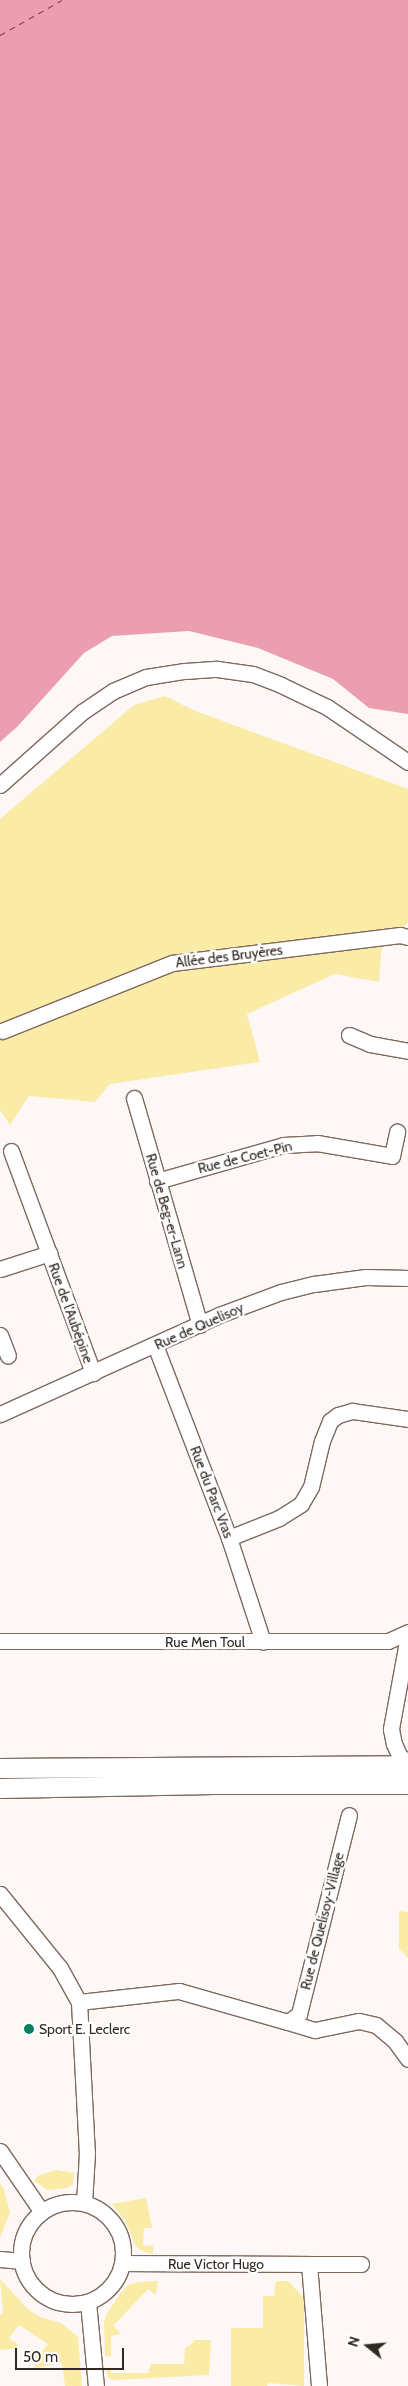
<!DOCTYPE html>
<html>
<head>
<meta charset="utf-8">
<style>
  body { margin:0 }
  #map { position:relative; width:408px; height:2386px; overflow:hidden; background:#fdf8f5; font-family:Cabin,sans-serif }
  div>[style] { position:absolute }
  .green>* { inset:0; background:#faeba7 }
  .water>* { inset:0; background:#ec9eb1 }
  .ferry>* { height:1px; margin-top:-0.5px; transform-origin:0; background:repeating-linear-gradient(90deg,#812745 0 6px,transparent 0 11px) }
  .roads { filter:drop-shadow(1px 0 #7e695d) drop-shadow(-1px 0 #7e695d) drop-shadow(0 1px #7e695d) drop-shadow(0 -1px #7e695d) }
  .minor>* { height:15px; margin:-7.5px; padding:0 7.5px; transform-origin:7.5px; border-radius:7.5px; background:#fff }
  .minor>.ring { margin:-7.5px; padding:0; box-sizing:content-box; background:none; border:15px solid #fff; border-radius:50% }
  .major>* { height:19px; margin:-9.5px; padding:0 9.5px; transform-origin:9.5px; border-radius:9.5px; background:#fff }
  .dots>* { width:14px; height:14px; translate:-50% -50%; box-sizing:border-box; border:2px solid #fff; border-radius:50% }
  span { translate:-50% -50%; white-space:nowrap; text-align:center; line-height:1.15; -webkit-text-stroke:4.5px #fff; paint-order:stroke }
  .street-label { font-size:14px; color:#312823 }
  .poi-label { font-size:14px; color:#312823 }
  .left { translate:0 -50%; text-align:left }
  .north { position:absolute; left:343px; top:2321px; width:50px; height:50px; -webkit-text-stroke:4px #fff; paint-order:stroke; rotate:287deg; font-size:14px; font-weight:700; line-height:20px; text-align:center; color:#312823 }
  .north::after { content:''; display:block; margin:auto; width:18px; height:22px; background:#312823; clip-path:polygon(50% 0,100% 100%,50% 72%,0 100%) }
  .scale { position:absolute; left:15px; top:2348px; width:109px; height:22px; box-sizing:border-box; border:2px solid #312823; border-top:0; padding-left:6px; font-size:15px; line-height:18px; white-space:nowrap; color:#312823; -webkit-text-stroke:4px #fff; paint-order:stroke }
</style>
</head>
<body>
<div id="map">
  <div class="green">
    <div style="clip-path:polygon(165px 696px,193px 710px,408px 789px,408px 923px,382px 943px,379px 982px,335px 974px,247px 1014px,260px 1062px,110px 1084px,95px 1102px,29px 1096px,10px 1125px,0 1110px,0 819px,134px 705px)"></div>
    <div style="clip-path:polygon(399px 1911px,408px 1912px,408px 1958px,399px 1949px)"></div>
    <div style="clip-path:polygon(56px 2170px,74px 2173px,73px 2184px,68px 2188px,48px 2190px,34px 2181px,39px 2175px)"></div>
    <div style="clip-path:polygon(0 2183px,4px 2189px,10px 2213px,0 2237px)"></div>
    <div style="clip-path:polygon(146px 2198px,152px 2228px,144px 2228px,143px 2245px,153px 2246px,153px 2254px,142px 2251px,136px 2247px,126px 2222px,112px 2204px)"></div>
    <div style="clip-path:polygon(0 2279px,29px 2310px,40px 2317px,61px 2323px,78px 2337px,82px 2386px,65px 2386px,62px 2363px,35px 2368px,32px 2349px,41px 2353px,48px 2344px,19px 2325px,9px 2338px,18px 2344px,17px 2348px,0 2350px,0 2314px,3px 2314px)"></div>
    <div style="clip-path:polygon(158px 2281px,156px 2295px,148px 2289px,113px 2326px,121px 2334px,111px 2336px,111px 2356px,105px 2357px,104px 2322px,106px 2315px,120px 2294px,128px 2285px,137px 2282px)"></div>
    <div style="clip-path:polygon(276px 2281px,288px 2281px,304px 2298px,304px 2386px,268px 2383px,267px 2386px,231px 2386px,231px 2328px,263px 2328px,263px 2296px,274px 2296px)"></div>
    <div style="clip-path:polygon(194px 2340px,211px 2340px,209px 2375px,112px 2380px,108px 2377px,106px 2369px,111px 2369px,111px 2373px,148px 2373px,151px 2364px,184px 2364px,185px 2348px,192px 2344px)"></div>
  </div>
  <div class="water">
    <div style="clip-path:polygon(0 0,408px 0,408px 714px,369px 708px,333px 679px,258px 648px,189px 631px,112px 636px,84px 653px,17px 727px,0 742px)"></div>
  </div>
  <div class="ferry">
    <div style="left:0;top:35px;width:71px;rotate:-29.4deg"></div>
  </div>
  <div class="roads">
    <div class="minor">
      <div style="left:0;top:785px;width:110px;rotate:-41.7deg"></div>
      <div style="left:82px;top:712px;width:37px;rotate:-34deg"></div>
      <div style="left:113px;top:691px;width:36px;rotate:-23deg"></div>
      <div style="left:146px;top:677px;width:39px;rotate:-9deg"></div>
      <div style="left:185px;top:671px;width:32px;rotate:-4deg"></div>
      <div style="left:217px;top:669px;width:36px;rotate:8deg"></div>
      <div style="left:253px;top:674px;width:30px;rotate:21deg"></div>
      <div style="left:281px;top:685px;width:51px;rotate:25.6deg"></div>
      <div style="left:327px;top:707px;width:98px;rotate:34.2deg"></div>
      <div style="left:2px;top:1031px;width:183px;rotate:-21.8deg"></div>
      <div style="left:172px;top:963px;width:230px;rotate:-7deg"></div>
      <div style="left:400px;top:935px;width:8px;rotate:14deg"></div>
      <div style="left:349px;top:1035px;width:23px;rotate:23deg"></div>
      <div style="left:370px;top:1044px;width:39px;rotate:10deg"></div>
      <div style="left:134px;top:1098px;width:236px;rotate:73.8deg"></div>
      <div style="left:11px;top:1151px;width:237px;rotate:69.7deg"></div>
      <div style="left:157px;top:1181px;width:131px;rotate:-15.9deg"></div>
      <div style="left:283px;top:1145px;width:34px;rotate:-3deg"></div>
      <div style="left:317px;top:1143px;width:76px;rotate:9.8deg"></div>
      <div style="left:392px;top:1156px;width:25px;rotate:-78deg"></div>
      <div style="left:0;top:1269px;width:52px;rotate:-17.7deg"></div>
      <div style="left:0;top:1335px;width:22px;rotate:69deg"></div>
      <div style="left:155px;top:1345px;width:207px;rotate:69deg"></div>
      <div style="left:229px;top:1538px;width:109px;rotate:71.9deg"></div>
      <div style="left:0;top:1414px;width:240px;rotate:-24.3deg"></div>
      <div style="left:219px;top:1315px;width:66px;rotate:-20.4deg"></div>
      <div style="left:281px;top:1292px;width:34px;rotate:-14deg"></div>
      <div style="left:314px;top:1284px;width:52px;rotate:-7.7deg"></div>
      <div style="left:366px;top:1277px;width:42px;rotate:1.4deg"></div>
      <div style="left:229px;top:1538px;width:54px;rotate:-21.8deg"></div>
      <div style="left:279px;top:1518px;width:26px;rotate:-32deg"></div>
      <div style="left:301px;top:1504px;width:20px;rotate:-60deg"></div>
      <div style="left:311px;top:1487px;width:47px;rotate:-76.6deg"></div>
      <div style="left:322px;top:1441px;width:22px;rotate:-68deg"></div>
      <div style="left:330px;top:1421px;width:10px;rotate:-37deg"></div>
      <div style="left:338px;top:1415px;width:15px;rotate:-16deg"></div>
      <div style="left:352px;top:1411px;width:57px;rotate:8.1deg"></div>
      <div style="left:408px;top:1636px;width:95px;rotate:100.4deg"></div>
      <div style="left:391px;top:1729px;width:15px;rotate:79deg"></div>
      <div style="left:394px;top:1744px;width:14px;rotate:65deg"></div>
      <div style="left:400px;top:1757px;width:9px;rotate:27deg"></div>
      <div style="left:0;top:1641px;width:388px"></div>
      <div style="left:388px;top:1641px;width:22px;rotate:-24deg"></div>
      <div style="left:0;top:1894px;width:95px;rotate:51deg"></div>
      <div style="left:60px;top:1968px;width:39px;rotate:61deg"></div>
      <div style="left:79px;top:2002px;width:151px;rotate:87deg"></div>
      <div style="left:87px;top:2153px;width:50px;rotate:93.4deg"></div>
      <div style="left:79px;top:2002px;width:101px;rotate:-6.3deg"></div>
      <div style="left:179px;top:1991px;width:113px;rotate:15.9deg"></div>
      <div style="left:288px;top:2022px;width:14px;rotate:-36deg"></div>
      <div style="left:299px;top:2014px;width:205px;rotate:-75.9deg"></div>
      <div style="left:288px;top:2022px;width:28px;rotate:17deg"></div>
      <div style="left:315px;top:2030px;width:45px;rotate:-11.6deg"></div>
      <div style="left:359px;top:2021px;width:17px;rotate:13deg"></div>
      <div style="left:376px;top:2025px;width:25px;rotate:40deg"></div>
      <div style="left:395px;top:2041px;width:22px;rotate:54deg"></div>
      <div style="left:0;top:2151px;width:74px;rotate:55.5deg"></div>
      <div class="ring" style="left:21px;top:2202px;width:87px;height:87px"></div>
      <div style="left:0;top:2259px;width:22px;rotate:5deg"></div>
      <div style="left:123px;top:2263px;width:186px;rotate:0.3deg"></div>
      <div style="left:309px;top:2264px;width:122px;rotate:85.3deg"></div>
      <div style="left:309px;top:2264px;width:52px"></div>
      <div style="left:88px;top:2302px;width:84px;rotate:84.6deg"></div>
    </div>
    <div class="major">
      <div style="left:0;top:1768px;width:408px;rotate:-0.4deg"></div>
      <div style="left:0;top:1788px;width:213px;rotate:-1.1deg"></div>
      <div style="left:213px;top:1784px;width:195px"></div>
    </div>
  </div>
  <div class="dots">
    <div style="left:29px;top:2029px;background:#048161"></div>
  </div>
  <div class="street-label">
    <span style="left:229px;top:956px;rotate:-7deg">Allée des Bruyères</span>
    <span style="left:245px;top:1157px;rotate:-14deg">Rue de Coet-Pin</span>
    <span style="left:167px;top:1211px;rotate:74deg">Rue de Beg-er-Lann</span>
    <span style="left:71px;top:1313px;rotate:70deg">Rue de l'Aubépine</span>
    <span style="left:199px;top:1326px;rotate:-24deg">Rue de Quelisoy</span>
    <span style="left:212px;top:1492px;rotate:69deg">Rue du Parc Vras</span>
    <span style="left:205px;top:1642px">Rue Men Toul</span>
    <span style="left:322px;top:1921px;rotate:-76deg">Rue de Quelisoy-Village</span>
    <span style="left:216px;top:2264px">Rue Victor Hugo</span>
  </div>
  <div class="poi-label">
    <span class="left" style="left:39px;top:2029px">Sport E. Leclerc</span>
  </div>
  <div class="north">N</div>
  <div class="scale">50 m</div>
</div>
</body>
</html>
